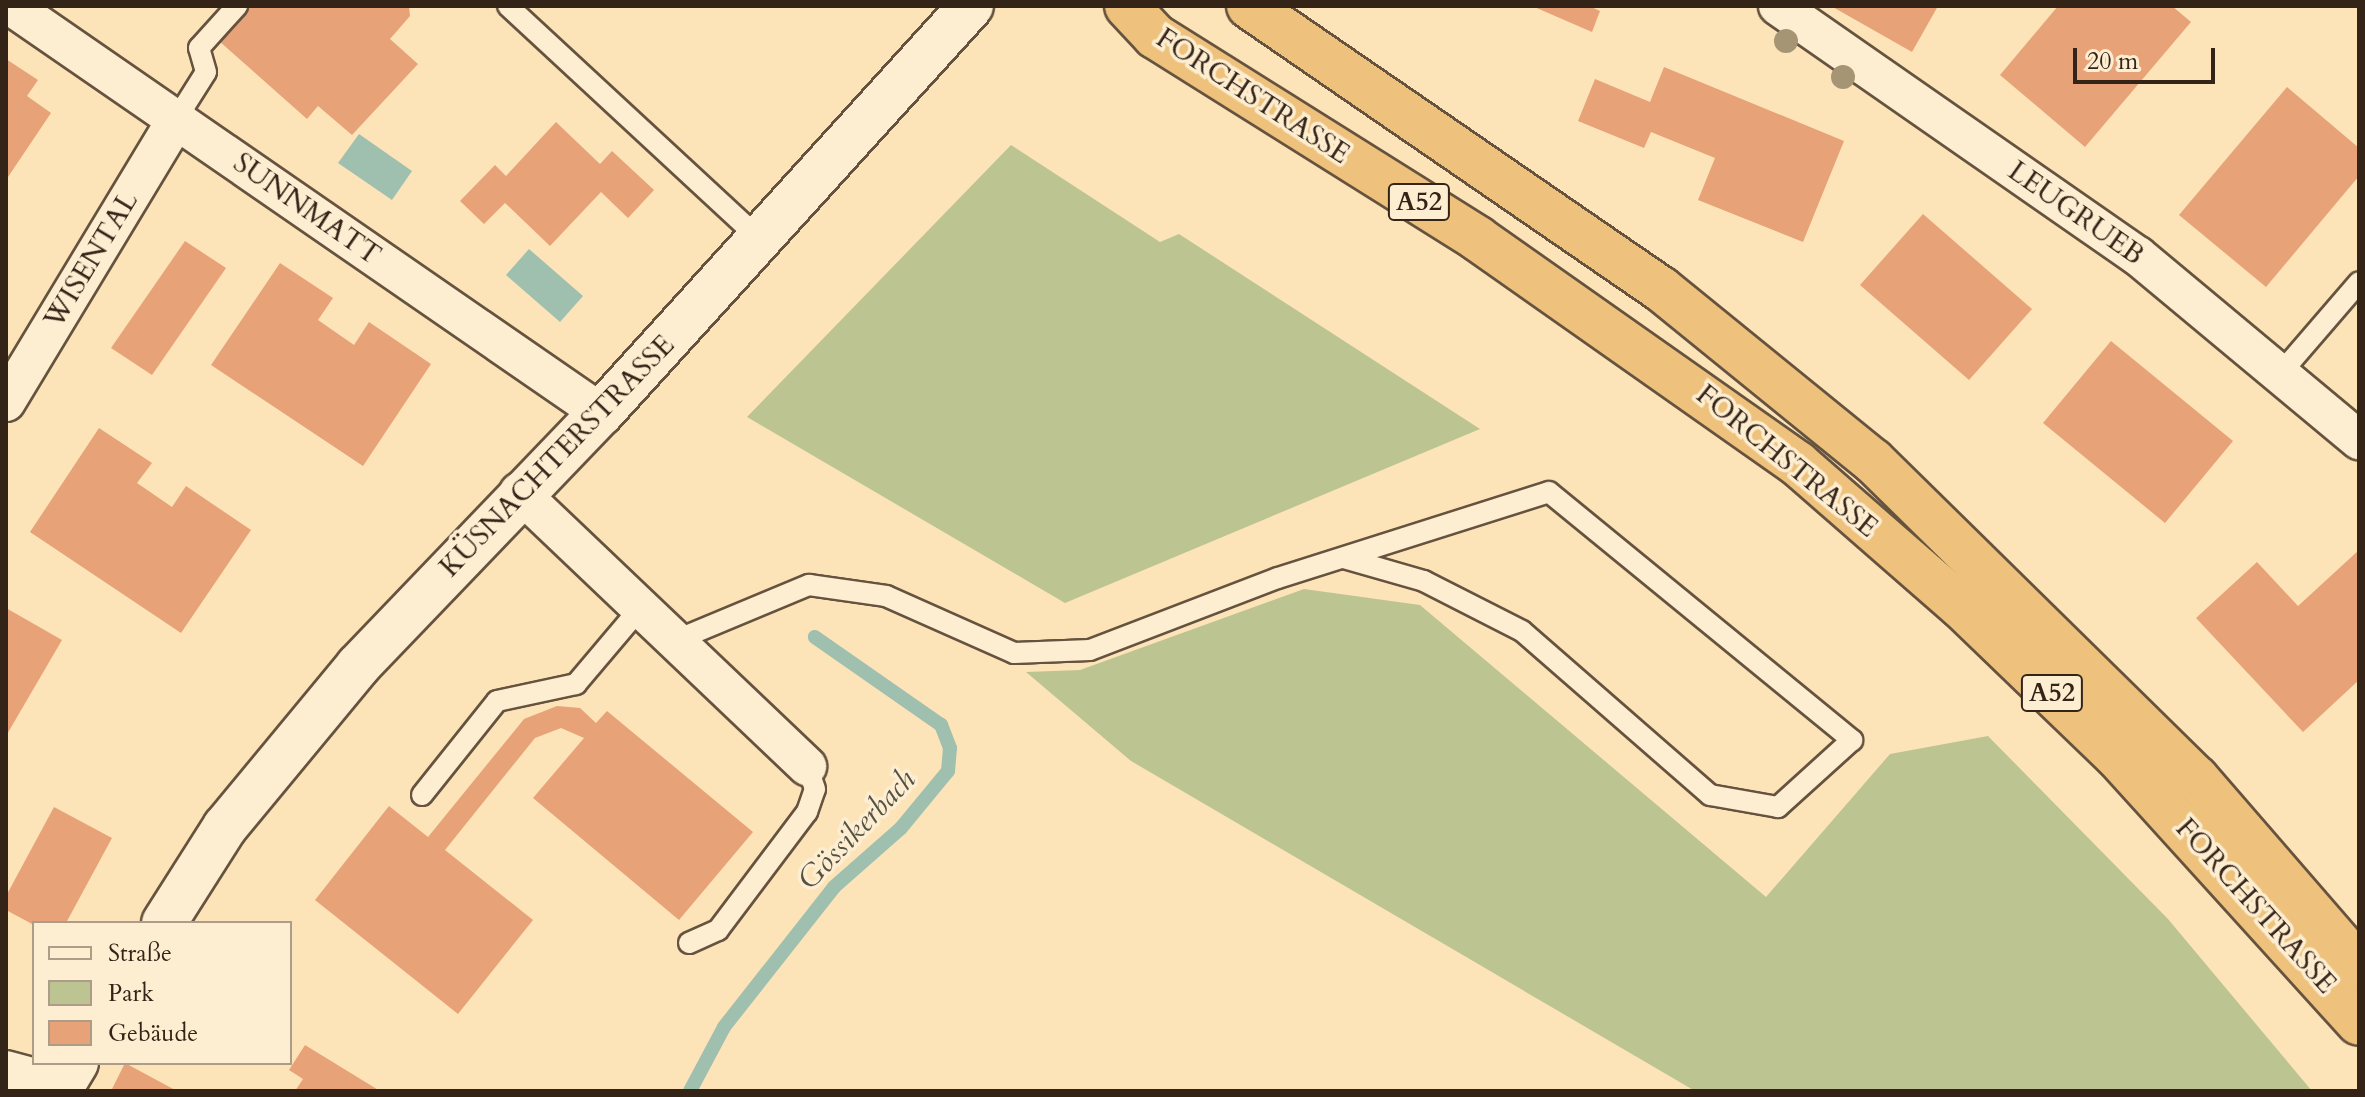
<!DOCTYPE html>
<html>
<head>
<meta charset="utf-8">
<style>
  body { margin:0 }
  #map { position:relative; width:2365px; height:1097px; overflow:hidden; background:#fce4b8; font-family:Cardo,serif }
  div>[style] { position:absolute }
  .green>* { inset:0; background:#bcc591 }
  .water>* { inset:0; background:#9fbfaf }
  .stream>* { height:14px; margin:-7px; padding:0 7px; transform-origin:7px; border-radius:7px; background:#9fbfaf }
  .building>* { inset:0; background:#e8a278 }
  .roads { filter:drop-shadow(2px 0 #66533f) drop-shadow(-2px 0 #66533f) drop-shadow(0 2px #66533f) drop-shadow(0 -2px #66533f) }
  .service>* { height:20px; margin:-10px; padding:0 10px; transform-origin:10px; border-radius:10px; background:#fdedd1 }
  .minor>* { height:38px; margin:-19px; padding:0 19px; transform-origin:19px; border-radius:19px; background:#fdedd1 }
  .secondary>* { height:44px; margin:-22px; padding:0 22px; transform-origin:22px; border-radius:22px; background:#fdedd1 }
  .trunk>* { height:44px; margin:-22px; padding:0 22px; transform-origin:22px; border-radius:22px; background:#eec27c }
  .trees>* { width:24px; height:24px; margin:-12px; border-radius:50%; background:#a59574 }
  span { translate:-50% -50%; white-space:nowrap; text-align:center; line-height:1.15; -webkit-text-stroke:7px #fdedd1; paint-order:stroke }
  .shield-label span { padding:2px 6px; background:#fdedd1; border:2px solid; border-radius:6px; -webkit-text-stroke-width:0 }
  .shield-label { font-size:26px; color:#342317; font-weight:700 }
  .street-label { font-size:28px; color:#342317 }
  .water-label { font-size:30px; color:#545245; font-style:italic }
  .frame { position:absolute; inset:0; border:8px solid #342317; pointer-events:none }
  .legend { position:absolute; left:32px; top:921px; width:260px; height:144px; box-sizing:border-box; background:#fdedd1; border:2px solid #ad9c87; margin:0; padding:10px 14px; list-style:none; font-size:24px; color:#342317 }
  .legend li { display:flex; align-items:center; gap:16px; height:40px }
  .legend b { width:40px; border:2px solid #ad9c87 }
  .scale { position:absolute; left:2073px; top:48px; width:142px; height:36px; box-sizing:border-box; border:4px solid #342317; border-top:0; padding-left:10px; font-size:24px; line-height:28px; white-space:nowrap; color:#342317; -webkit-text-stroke:6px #fdedd1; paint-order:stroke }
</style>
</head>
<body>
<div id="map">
  <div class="green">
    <div style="clip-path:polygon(1011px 145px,1160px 242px,1179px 234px,1480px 429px,1065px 603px,747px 417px)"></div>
    <div style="clip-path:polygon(1304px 589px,1420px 605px,1766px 897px,1890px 754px,1988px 736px,2168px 919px,2312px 1091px,1695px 1091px,1131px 761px,1026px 672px,1080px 670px)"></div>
  </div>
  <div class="water">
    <div style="clip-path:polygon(359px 134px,412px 171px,392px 200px,338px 163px)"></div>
    <div style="clip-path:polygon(529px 249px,583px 296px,560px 322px,506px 275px)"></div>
  </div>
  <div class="stream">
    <div style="left:690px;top:1091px;width:72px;rotate:-62deg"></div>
    <div style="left:724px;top:1027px;width:178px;rotate:-51.8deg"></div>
    <div style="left:834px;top:887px;width:89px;rotate:-41.4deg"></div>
    <div style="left:901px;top:828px;width:74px;rotate:-50.5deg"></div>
    <div style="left:948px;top:771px;width:23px;rotate:-85deg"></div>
    <div style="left:950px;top:748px;width:25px;rotate:-111deg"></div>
    <div style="left:941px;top:725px;width:154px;rotate:-145.1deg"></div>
  </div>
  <div class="building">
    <div style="clip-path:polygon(251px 6px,409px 6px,410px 16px,390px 39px,418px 64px,352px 135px,318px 106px,307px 119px,219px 41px)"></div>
    <div style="clip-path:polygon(1532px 6px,1589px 6px,1600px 11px,1592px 32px)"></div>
    <div style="clip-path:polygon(1831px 6px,1938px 6px,1912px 52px)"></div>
    <div style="clip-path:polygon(2058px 6px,2172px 6px,2191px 22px,2085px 147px,2000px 75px)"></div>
    <div style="clip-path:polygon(6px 59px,38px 80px,27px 96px,51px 113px,6px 180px)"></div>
    <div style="clip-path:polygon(1664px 67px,1844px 141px,1803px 242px,1698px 200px,1715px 158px,1651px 132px,1644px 148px,1578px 121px,1595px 79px,1650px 102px)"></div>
    <div style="clip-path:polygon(2287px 87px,2359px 148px,2359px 176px,2266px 287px,2179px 215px)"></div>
    <div style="clip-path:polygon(556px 122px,600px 164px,612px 151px,654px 190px,628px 218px,601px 192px,550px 246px,505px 203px,484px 224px,460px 201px,495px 165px,506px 176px)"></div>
    <div style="clip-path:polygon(1923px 214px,2032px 309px,1969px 380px,1860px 285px)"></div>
    <div style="clip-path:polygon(185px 241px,226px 268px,152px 375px,111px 348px)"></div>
    <div style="clip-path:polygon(280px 263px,333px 298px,318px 320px,354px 345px,369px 322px,431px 364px,363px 466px,211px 365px)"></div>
    <div style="clip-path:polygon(2111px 341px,2233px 441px,2165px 523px,2043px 423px)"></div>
    <div style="clip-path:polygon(99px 428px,152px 463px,137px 483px,172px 507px,186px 486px,251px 530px,181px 633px,30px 532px)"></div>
    <div style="clip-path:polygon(2359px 550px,2359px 680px,2303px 732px,2196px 618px,2257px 562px,2298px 606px)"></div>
    <div style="clip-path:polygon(6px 608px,62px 640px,6px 736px)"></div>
    <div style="clip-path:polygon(557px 706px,580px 708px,596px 723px,607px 711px,753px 832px,679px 920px,533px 798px,584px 738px,561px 728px,535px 738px,445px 850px,533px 920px,458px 1014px,315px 900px,389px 806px,428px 837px,524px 719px)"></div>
    <div style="clip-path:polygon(54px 807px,112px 838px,66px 923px,34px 925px,6px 910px,6px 896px)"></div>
    <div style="clip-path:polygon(305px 1045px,380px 1091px,295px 1091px,303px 1079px,289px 1070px)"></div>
    <div style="clip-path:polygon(125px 1063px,177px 1091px,111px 1091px)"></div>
  </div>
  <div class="roads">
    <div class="service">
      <div style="left:508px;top:6px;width:345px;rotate:42.8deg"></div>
      <div style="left:177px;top:118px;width:54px;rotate:-57.8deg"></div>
      <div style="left:206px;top:72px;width:25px;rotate:-106deg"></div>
      <div style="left:199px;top:48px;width:57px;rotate:-47.9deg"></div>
      <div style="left:2280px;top:374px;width:121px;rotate:-49.3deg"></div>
      <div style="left:679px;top:639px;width:141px;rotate:-22.6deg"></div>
      <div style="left:809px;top:585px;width:78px;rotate:8.1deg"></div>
      <div style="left:886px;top:596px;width:140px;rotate:24deg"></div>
      <div style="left:1014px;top:653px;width:76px;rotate:-2.3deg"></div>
      <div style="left:1090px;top:650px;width:201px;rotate:-21deg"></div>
      <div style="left:1278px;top:578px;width:284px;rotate:-17.6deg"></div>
      <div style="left:1549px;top:492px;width:392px;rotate:39.3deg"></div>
      <div style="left:1852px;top:740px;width:100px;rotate:137.8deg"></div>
      <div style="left:1778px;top:807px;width:69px;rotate:-170deg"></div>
      <div style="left:1710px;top:795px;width:249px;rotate:-138.9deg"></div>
      <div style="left:1522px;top:631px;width:110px;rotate:-153deg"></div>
      <div style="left:1424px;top:581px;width:83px;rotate:-164deg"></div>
      <div style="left:422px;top:795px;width:120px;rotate:-51.4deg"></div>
      <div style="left:497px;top:701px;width:81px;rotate:-12.1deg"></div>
      <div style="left:576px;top:684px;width:102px;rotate:-49.8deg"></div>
      <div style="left:689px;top:943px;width:32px;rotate:-24deg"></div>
      <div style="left:718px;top:930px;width:148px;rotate:-53deg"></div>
      <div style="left:807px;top:812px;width:24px;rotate:-71deg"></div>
      <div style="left:815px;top:789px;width:24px;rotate:-109deg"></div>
    </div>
    <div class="minor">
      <div style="left:11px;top:6px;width:717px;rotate:34.6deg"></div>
      <div style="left:1778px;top:6px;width:438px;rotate:34.8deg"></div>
      <div style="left:2138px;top:256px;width:288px;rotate:39.8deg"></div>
      <div style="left:6px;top:402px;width:332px;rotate:-58.9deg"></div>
      <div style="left:519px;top:492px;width:398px;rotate:43.6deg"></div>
      <div style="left:6px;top:1070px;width:58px;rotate:15deg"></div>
    </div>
    <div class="secondary">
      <div style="left:164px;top:923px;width:114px;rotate:-57.6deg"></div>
      <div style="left:225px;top:827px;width:209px;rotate:-50.4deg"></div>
      <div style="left:358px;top:666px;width:351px;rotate:-46.2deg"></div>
      <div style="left:601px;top:413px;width:550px;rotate:-47.73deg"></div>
      <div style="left:59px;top:1091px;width:33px;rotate:-59deg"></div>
    </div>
    <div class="trunk">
      <div style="left:1127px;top:6px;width:41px;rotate:47deg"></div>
      <div style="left:1155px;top:36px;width:381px;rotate:32.1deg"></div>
      <div style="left:1478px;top:239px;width:391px;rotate:35.1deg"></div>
      <div style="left:1798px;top:464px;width:216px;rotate:41.1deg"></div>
      <div style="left:1961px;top:606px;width:216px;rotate:43.9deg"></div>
      <div style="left:2117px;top:756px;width:360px;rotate:47.8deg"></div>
      <div style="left:1249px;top:6px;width:500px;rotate:34.5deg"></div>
      <div style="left:1661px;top:289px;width:273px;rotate:39.1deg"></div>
      <div style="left:1873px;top:461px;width:453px;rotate:44.5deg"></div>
      <div style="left:2196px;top:778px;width:249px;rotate:49.1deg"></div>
    </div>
  </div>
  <div class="trees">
    <div style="left:1786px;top:41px"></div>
    <div style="left:1843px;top:77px"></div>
  </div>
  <div class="shield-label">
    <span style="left:1419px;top:202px">A52</span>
    <span style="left:2052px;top:693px">A52</span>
  </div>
  <div class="street-label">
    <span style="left:1253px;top:96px;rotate:33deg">FORCHSTRASSE</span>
    <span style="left:307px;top:209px;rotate:35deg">SUNNMATT</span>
    <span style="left:2076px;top:213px;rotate:35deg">LEUGRUEB</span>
    <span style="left:91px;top:260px;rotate:-59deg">WISENTAL</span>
    <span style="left:557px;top:456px;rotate:-46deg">KÜSNACHTERSTRASSE</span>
    <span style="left:1787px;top:461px;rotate:39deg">FORCHSTRASSE</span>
    <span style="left:2256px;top:906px;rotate:48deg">FORCHSTRASSE</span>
  </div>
  <div class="water-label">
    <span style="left:857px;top:830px;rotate:-46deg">Gössikerbach</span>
  </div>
  <div class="frame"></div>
  <ul class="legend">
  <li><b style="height:10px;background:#fdedd1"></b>Straße</li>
  <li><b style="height:22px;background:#bcc591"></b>Park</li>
  <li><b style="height:22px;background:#e8a278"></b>Gebäude</li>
  </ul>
  <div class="scale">20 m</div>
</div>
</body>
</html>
